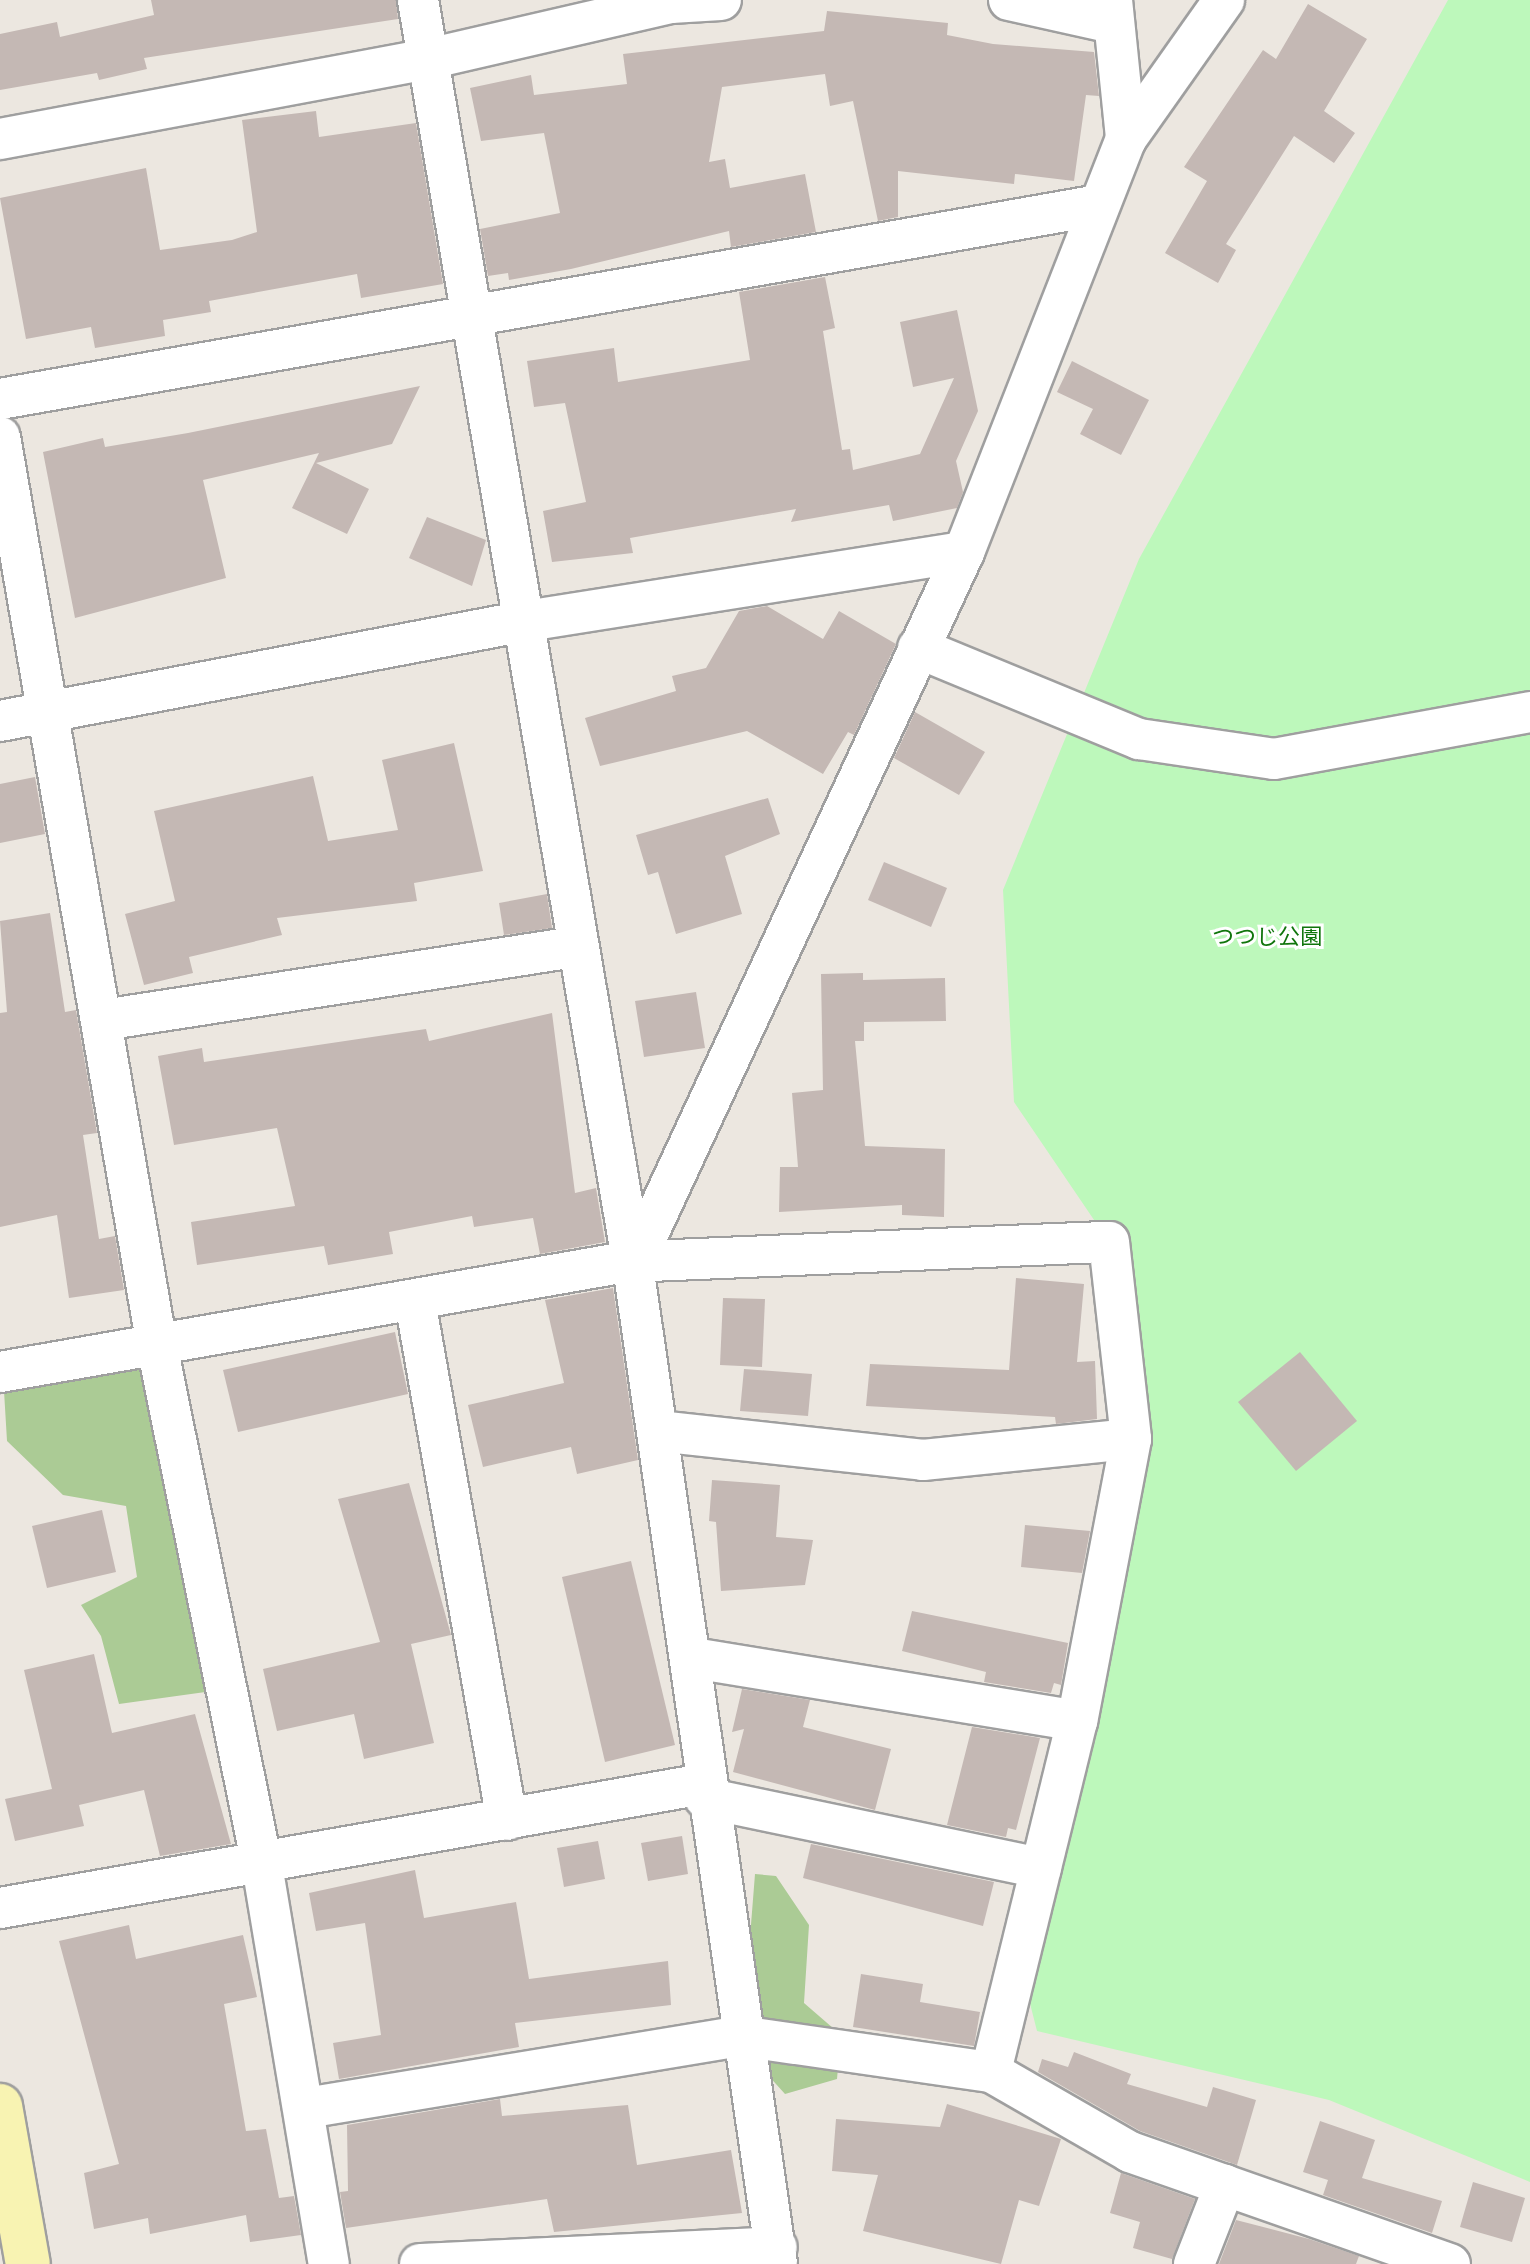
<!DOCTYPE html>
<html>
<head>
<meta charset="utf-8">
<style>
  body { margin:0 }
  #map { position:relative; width:1530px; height:2264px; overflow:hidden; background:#ece7e0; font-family:Arial,"Noto Sans JP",sans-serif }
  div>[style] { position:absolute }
  .forest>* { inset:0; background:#abcb95 }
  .park>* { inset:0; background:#bdf8bb }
  .building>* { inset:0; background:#c4b8b4 }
  .roads { filter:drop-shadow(2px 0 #9f9f9f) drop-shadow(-2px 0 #9f9f9f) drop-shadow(0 2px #9f9f9f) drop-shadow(0 -2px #9f9f9f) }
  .street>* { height:40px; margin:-20px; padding:0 20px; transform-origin:20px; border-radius:20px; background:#fff }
  .secondary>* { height:44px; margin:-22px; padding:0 22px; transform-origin:22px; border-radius:22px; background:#f8f3b2 }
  span { translate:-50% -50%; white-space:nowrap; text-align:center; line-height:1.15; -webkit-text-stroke:6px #fff; paint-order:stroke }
  .park-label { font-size:22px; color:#10750c }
</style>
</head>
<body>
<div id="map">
  <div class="forest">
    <div style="clip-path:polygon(159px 1356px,227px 1689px,119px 1704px,101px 1636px,81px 1605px,137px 1577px,126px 1506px,63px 1495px,7px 1441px,4px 1391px)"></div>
    <div style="clip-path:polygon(755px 1874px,776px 1876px,809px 1925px,804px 2003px,841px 2035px,837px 2079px,785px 2094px,756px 2062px,747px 1975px)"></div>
  </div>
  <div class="park">
    <div style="clip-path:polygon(1448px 0,1530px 0,1530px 2182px,1329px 2100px,1037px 2031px,1019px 1960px,1131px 1439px,1109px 1242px,1014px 1102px,1003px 890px,1139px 559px)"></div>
  </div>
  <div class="building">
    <div style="clip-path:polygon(151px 0,396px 0,398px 19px,144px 58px,147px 69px,99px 80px,97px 73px,0 90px,0 34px,57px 22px,60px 37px,154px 15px)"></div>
    <div style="clip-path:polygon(1308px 4px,1367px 39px,1324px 111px,1355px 133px,1334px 163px,1294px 136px,1226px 244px,1236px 250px,1218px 283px,1165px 253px,1207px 181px,1184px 167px,1263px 50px,1276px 59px)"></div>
    <div style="clip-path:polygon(827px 11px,948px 23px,947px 35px,993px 44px,1094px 52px,1099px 96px,1086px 95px,1074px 181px,1015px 174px,1014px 184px,898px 171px,898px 217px,878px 221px,853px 101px,830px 106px,825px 74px,722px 87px,709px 162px,725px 159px,730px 188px,805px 174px,816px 232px,731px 247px,729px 231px,571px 269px,509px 280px,508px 273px,488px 276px,480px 229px,560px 213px,544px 133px,481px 141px,470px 88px,531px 75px,534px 95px,627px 84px,623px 54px,824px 31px)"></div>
    <div style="clip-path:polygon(316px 111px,319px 137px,416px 123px,443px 284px,361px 298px,357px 274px,209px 301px,211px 312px,163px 320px,165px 336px,95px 348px,91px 327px,26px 339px,0 198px,146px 168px,160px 250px,232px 240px,257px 232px,242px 120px)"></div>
    <div style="clip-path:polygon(825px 277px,835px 328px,823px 331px,842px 450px,850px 449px,853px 470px,920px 454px,954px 378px,913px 387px,900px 322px,957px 310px,978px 411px,956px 461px,963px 492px,957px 508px,893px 521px,889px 505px,791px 522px,796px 509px,630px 538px,633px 553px,552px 562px,543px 511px,586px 502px,565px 403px,534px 407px,527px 361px,614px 348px,618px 382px,750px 360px,739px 292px)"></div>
    <div style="clip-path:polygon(1072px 361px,1149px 400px,1121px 455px,1080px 434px,1093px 409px,1057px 392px)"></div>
    <div style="clip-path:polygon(420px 386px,392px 444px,316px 463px,369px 489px,347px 534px,292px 508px,319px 453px,203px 480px,226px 578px,75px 618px,43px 452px,103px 438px,105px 447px,188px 433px)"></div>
    <div style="clip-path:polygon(427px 517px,486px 540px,472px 586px,409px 558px)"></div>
    <div style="clip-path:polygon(767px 606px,823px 639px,839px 611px,896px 644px,854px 735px,848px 732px,823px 774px,747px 731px,600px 766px,585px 718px,676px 691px,672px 676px,706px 668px,739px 611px)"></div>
    <div style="clip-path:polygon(915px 712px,985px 752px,959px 795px,894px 758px)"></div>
    <div style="clip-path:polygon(454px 743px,483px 871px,414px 883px,417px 901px,277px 918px,282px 935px,189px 957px,193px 973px,144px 985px,125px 914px,175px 901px,154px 811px,313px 776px,328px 841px,398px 830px,382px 760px)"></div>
    <div style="clip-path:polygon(35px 777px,45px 834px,0 843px,0 784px)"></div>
    <div style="clip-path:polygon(768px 798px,780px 834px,725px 856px,742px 914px,676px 934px,658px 872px,648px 875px,636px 835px)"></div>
    <div style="clip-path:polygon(884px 862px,947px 888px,931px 927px,868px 900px)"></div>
    <div style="clip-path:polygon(547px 894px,552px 928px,504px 935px,499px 903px)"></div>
    <div style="clip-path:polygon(50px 913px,65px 1012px,76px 1010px,97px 1133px,83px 1135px,99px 1239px,115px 1236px,124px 1290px,69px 1298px,57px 1215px,0 1227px,0 1013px,7px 1012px,0 921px)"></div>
    <div style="clip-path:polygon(863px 973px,863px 980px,945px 978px,946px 1021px,864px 1022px,864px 1041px,855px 1041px,865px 1146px,945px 1149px,944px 1217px,902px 1215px,902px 1205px,779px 1212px,780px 1167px,798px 1167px,792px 1093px,823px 1090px,821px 974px)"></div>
    <div style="clip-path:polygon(696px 992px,705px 1048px,644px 1057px,635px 1001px)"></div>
    <div style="clip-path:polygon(552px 1013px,575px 1193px,596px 1188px,605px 1242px,540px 1254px,533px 1218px,474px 1227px,472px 1216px,389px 1232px,393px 1254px,328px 1265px,324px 1246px,197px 1265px,191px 1222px,295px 1206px,277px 1128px,174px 1145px,158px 1056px,202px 1048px,204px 1062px,426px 1029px,429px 1041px)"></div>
    <div style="clip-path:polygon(1016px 1278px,1084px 1284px,1077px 1362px,1095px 1361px,1097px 1419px,1056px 1424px,1055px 1417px,866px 1406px,870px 1364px,1009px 1370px)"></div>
    <div style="clip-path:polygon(613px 1288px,638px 1460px,577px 1474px,571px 1447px,483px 1467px,468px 1405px,564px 1383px,545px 1300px)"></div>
    <div style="clip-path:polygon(723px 1298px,765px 1299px,762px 1367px,720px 1365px)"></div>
    <div style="clip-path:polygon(395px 1332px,408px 1394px,238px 1432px,223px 1370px)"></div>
    <div style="clip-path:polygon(1300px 1352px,1357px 1421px,1296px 1471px,1238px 1402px)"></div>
    <div style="clip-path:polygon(744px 1369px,812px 1374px,808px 1416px,740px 1411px)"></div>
    <div style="clip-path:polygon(712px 1480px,780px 1485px,776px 1537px,813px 1540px,805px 1585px,721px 1591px,716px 1522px,709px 1521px)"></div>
    <div style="clip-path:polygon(409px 1483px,451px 1635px,411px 1644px,434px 1743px,364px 1759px,354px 1714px,277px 1731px,263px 1669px,380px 1642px,338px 1499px)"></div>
    <div style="clip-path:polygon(102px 1510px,116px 1572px,47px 1588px,32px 1526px)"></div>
    <div style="clip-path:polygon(1025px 1525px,1090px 1531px,1082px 1573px,1021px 1567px)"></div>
    <div style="clip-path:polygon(631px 1561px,675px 1745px,605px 1762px,562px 1577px)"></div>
    <div style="clip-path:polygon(912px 1611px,1068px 1643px,1061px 1685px,1054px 1683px,1051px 1693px,984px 1682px,986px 1672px,902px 1651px)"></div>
    <div style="clip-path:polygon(94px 1654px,112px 1733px,195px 1714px,231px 1844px,160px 1856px,144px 1790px,79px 1805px,84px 1826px,15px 1841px,5px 1799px,52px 1789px,24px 1670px)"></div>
    <div style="clip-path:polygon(742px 1689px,810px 1700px,803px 1727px,891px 1749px,875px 1810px,733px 1772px,744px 1729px,732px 1732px)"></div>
    <div style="clip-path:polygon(972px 1727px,1040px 1738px,1016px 1830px,1008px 1828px,1006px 1837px,947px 1825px)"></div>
    <div style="clip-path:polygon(682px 1836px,688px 1874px,648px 1881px,641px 1843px)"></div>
    <div style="clip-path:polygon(598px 1841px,605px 1879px,564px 1887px,557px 1848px)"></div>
    <div style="clip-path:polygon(811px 1844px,994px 1882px,983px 1926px,803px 1878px)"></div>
    <div style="clip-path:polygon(415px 1870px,424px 1918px,516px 1902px,529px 1979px,668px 1961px,671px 2005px,515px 2023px,519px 2047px,339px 2079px,333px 2043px,381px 2035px,365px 1923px,316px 1931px,309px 1893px)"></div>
    <div style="clip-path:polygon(129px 1925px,136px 1959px,243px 1935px,257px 1997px,224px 2004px,246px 2131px,266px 2129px,279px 2198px,294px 2196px,301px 2235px,250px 2242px,246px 2215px,150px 2234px,148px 2218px,94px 2229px,84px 2173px,119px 2164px,59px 1941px)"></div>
    <div style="clip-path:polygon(861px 1974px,923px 1984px,920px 2002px,980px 2012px,974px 2046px,853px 2027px)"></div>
    <div style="clip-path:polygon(1074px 2052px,1131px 2074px,1127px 2084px,1207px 2107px,1213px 2087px,1256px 2100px,1237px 2165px,1140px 2131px,1038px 2072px,1042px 2059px,1068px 2067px)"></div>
    <div style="clip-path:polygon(500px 2099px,502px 2116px,628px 2105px,637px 2165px,731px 2150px,742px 2213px,554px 2232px,547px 2199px,346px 2228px,340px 2192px,348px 2191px,347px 2125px)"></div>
    <div style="clip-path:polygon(947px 2104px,1061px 2139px,1039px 2206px,1019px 2200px,1001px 2264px,863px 2231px,878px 2175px,832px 2171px,836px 2119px,940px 2127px)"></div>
    <div style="clip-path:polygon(1320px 2121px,1375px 2140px,1362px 2178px,1442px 2201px,1432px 2233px,1323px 2195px,1328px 2180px,1303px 2172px)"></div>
    <div style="clip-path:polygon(1121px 2173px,1195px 2199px,1172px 2259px,1133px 2248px,1140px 2222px,1110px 2213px)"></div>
    <div style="clip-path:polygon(1473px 2182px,1525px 2198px,1512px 2242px,1460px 2227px)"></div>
    <div style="clip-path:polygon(1236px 2220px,1309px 2239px,1359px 2256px,1356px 2264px,1219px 2264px)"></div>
  </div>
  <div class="roads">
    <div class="street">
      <div style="left:418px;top:0;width:1284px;rotate:80.36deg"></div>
      <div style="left:633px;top:1266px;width:1008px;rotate:81.79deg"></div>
      <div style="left:1009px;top:0;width:107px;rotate:12.5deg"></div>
      <div style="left:1112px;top:0;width:140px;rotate:84.2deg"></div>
      <div style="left:0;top:139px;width:435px;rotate:-10.6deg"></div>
      <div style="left:428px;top:59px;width:249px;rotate:-13deg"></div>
      <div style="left:671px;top:3px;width:50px;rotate:-3.4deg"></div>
      <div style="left:0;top:399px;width:1116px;rotate:-10.01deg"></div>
      <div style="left:0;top:437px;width:922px;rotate:80.2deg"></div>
      <div style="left:157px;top:1346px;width:530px;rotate:78.56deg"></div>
      <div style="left:262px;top:1865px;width:405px;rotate:80.5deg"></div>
      <div style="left:918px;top:648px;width:239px;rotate:22.4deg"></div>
      <div style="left:1139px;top:739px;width:136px;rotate:8.4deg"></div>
      <div style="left:1274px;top:759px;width:260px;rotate:-10.4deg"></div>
      <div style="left:0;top:721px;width:529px;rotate:-10.78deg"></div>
      <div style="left:520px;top:622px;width:449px;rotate:-9deg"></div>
      <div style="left:103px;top:1020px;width:480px;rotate:-8.8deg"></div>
      <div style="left:633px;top:1266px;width:787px;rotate:-65.13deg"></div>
      <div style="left:964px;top:552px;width:444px;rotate:-68.6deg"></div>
      <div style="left:1126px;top:139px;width:170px;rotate:-54.8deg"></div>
      <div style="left:415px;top:1301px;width:527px;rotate:79.95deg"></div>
      <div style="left:0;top:1372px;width:636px;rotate:-9.97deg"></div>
      <div style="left:626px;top:1262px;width:483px;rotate:-2.4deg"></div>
      <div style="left:1109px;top:1242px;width:198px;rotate:83.6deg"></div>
      <div style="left:1131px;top:1439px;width:287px;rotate:100.8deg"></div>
      <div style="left:1077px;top:1721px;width:361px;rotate:103.8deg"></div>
      <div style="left:658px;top:1431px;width:267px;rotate:6.2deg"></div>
      <div style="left:923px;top:1460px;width:209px;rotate:-5.8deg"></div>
      <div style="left:693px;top:1658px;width:389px;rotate:9.3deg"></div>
      <div style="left:705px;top:1798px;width:343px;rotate:11.8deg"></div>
      <div style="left:0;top:1908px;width:714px;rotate:-10deg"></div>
      <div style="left:306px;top:2108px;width:440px;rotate:-9.4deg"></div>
      <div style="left:740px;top:2036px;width:254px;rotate:8.2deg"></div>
      <div style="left:991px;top:2072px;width:160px;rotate:29.9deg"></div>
      <div style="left:1130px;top:2152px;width:339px;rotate:19.3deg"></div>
      <div style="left:420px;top:2264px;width:357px;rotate:-2.7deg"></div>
      <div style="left:1194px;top:2264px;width:85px;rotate:-68.6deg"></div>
    </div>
    <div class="secondary">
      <div style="left:0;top:2106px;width:160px;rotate:80deg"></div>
    </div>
  </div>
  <div class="park-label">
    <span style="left:1267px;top:937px">つつじ公園</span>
  </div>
</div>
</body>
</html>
